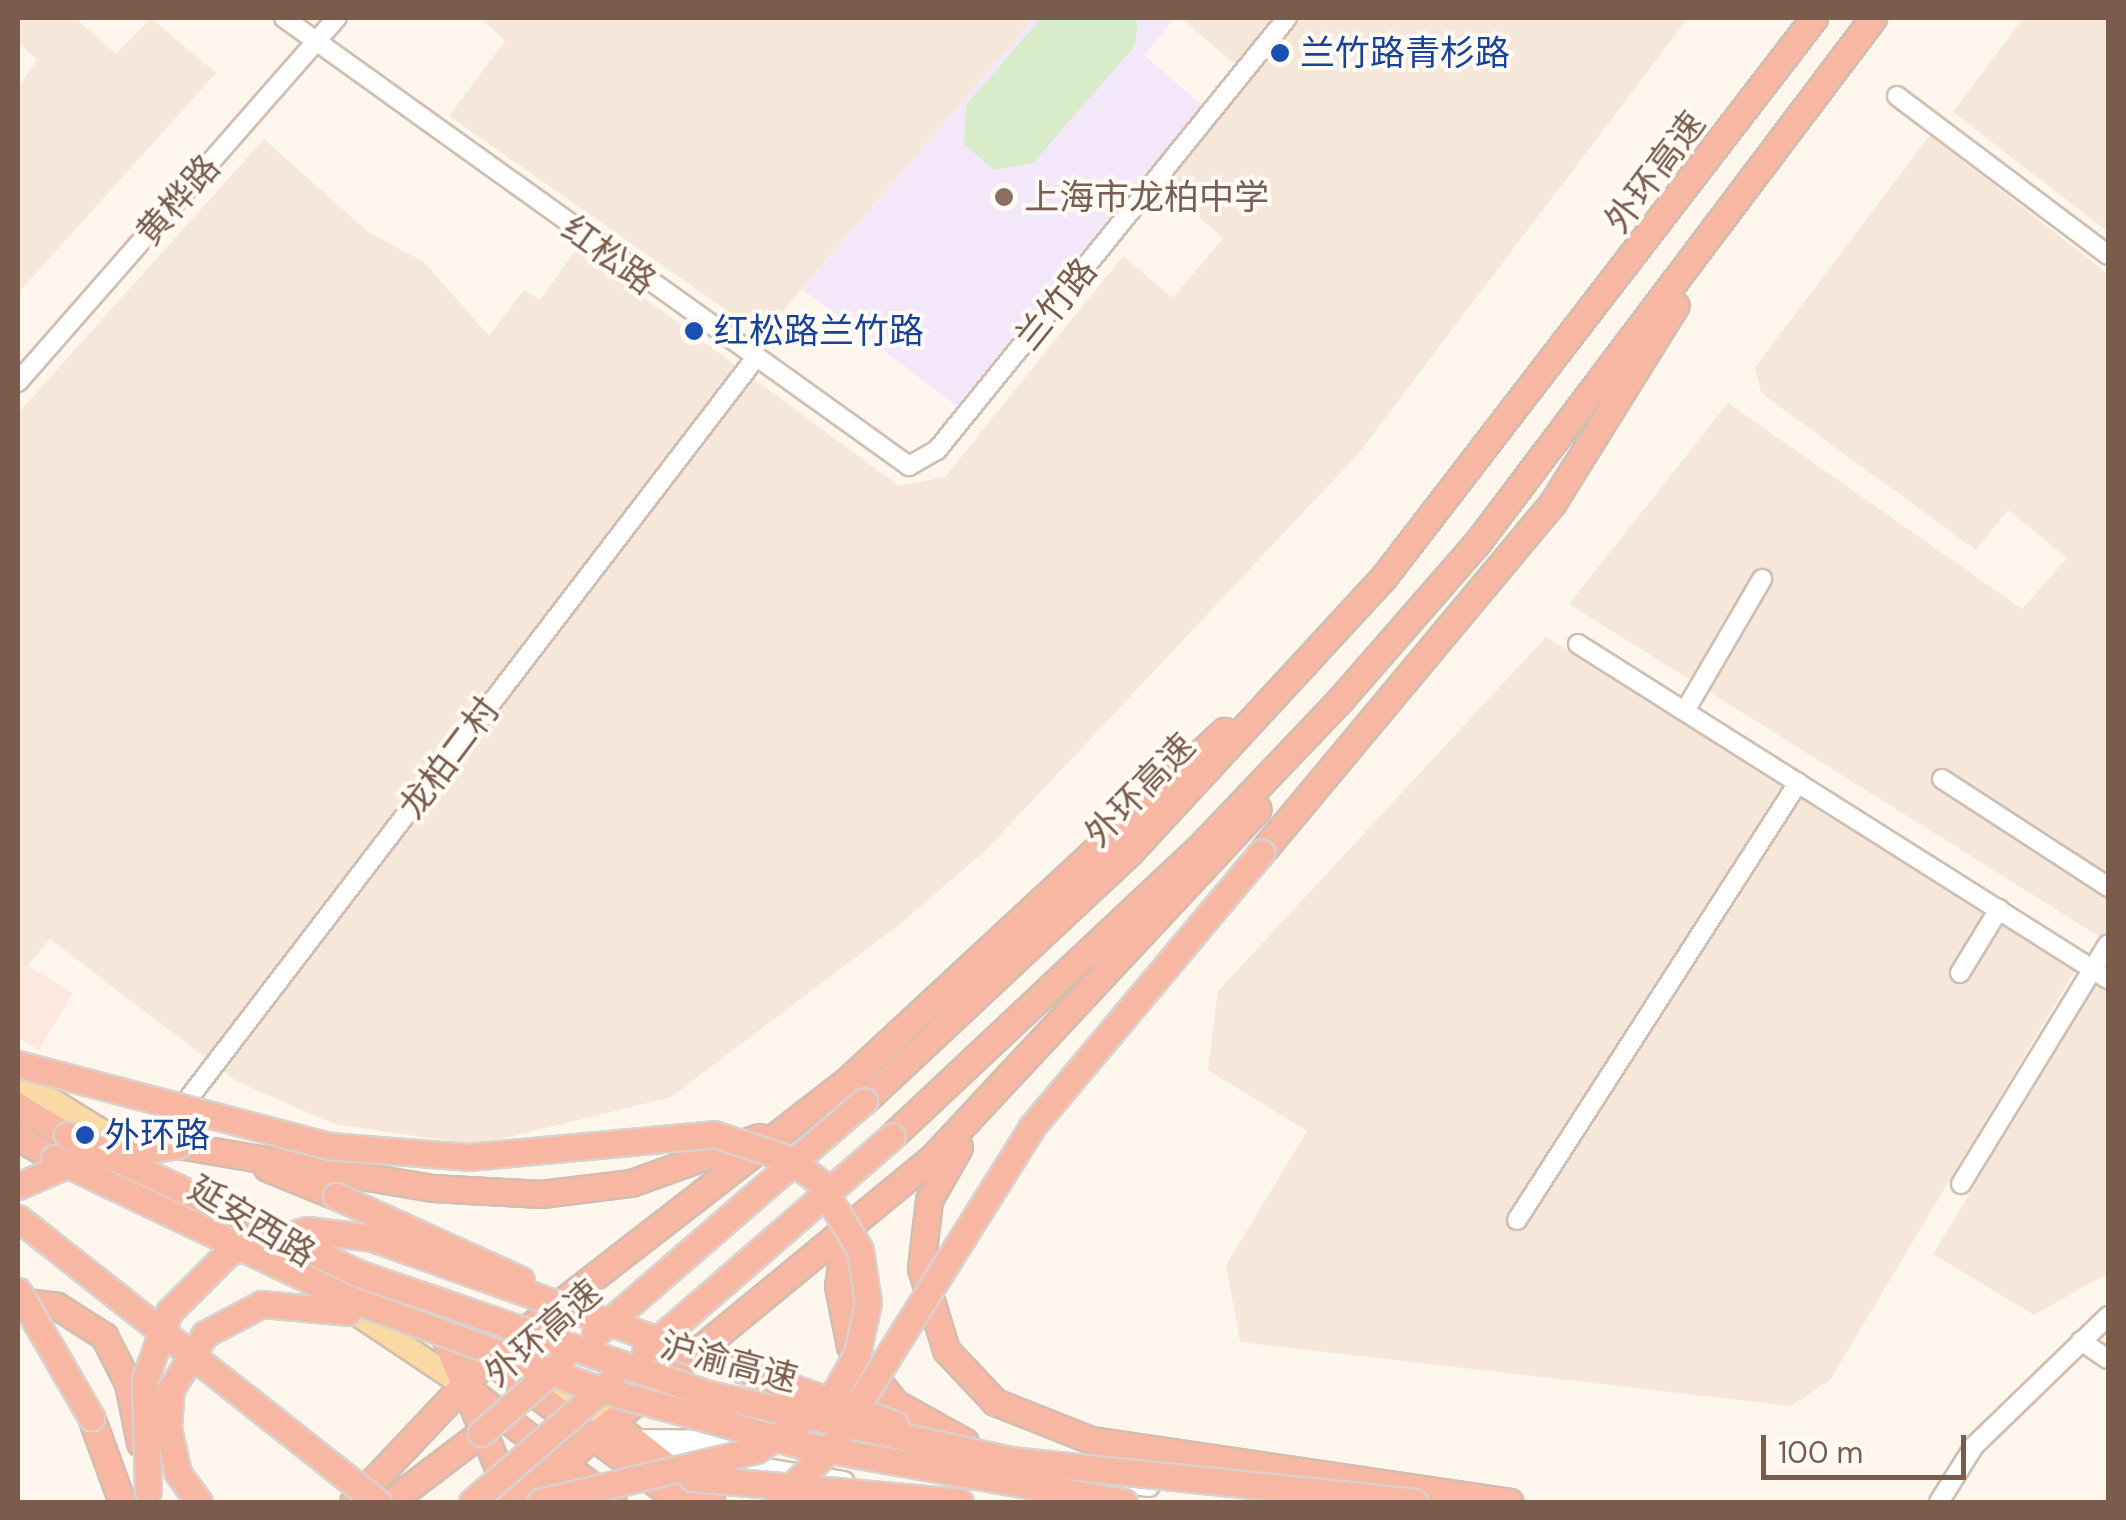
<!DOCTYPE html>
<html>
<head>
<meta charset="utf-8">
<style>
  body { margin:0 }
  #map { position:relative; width:2126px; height:1520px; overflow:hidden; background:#fdf6ec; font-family:"DM Sans","Noto Sans SC",sans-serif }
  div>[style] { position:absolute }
  .residential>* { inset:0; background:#f5e8da }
  .commercial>* { inset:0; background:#fde8e0 }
  .education>* { inset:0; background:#f3e8fa }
  .green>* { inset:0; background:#d8ecc9 }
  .roads { filter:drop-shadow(2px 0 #d1beb0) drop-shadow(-2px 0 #d1beb0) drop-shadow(0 2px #d1beb0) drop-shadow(0 -2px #d1beb0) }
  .minor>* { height:18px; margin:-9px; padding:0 9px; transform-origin:9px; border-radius:9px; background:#fff }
  .major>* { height:22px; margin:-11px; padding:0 11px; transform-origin:11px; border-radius:11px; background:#fbd9a5 }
  .highway>* { height:25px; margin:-12.5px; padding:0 12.5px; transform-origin:12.5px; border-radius:12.5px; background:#f7b7a3 }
  .bridges { filter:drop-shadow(2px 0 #dad1cd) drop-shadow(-2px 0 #dad1cd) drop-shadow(0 2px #dad1cd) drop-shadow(0 -2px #dad1cd) }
  .highway-bridge>* { height:25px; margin:-12.5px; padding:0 12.5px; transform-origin:12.5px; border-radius:12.5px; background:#f7b7a3 }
  .dots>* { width:28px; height:28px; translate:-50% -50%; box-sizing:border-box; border:5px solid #fffaf3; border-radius:50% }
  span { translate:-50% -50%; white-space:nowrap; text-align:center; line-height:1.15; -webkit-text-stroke:8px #fffaf3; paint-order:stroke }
  .transit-label { font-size:35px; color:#164399 }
  .left { translate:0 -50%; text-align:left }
  .street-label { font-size:35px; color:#7a5c4d }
  .education-label { font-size:35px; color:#785e54 }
  .frame { position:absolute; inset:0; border:20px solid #7a5c4d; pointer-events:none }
  .scale { position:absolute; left:1761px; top:1435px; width:205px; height:45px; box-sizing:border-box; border:5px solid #7a5c4d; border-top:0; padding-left:12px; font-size:30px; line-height:35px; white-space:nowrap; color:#7a5c4d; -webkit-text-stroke:8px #fffaf3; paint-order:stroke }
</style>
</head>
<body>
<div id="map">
  <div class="residential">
    <div style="clip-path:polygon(18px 18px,75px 18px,116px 54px,151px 18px,216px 73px,18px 293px,18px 88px,37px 60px,18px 42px)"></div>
    <div style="clip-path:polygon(481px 18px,1034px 18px,762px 335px,449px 116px,505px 41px)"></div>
    <div style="clip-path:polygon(1181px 18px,1688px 18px,1358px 454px,987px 849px,899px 925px,671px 1097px,477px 1145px,334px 1124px,236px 1081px,50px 939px,27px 966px,18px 960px,18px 413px,264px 139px,368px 232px,424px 262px,489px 336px,524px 290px,540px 300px,577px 248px,899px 486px,945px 477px,1123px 256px,1173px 298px,1223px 238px,1157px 180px,1244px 72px)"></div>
    <div style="clip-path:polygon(2023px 18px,2108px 18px,2108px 232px,1953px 112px)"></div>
    <div style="clip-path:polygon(1930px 135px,2108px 274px,2108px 942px,1569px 604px,1728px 403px,2022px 609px,2067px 558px,2008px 510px,1976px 550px,1761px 393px,1755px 367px)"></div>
    <div style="clip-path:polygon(1546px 637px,2075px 971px,1830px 1380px,1791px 1406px,1240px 1342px,1226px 1265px,1307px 1131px,1208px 1070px,1218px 991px)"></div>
    <div style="clip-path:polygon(2098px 982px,2108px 989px,2108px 1273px,2034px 1315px,1933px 1254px)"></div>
  </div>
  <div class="commercial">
    <div style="clip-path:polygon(18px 960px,73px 993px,39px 1050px,18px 1037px)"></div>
  </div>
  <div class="education">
    <div style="clip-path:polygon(1034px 18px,1175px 18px,1144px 55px,1202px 105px,957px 406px,802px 289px)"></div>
  </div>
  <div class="green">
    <div style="clip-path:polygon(1041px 18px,1136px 18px,1138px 29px,1133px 48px,1033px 163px,994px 170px,964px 144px,966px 105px)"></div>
  </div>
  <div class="roads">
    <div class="minor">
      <div style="left:284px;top:18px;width:769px;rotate:35.63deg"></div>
      <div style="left:909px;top:466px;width:32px;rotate:-30deg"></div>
      <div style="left:937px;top:450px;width:556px;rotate:-50.99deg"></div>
      <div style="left:1897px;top:96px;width:264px;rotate:37deg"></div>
      <div style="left:18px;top:382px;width:484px;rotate:-48.8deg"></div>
      <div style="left:1578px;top:644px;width:627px;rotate:32.3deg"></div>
      <div style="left:1685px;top:711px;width:153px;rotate:-59.7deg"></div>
      <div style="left:1942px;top:779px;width:198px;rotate:33deg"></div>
      <div style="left:1960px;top:973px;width:75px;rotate:-58.6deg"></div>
      <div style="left:146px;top:1154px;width:1000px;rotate:-52.56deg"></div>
      <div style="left:1961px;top:1184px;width:281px;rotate:-58.5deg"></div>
      <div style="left:1517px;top:1220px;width:520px;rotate:-57.26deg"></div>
      <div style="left:2081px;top:1341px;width:32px;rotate:34deg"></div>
      <div style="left:629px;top:1439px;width:124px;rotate:0.5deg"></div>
      <div style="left:647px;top:1448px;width:200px;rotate:9.5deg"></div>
      <div style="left:1046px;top:1477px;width:104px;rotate:5.5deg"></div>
      <div style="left:1939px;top:1502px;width:66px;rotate:-58deg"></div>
      <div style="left:1974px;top:1446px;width:187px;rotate:-44.1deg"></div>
    </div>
    <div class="major">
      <div style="left:18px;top:1079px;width:146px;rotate:31.8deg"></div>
      <div style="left:116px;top:1169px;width:73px;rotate:30.4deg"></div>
      <div style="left:346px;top:1276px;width:74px;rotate:31.1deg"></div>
      <div style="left:339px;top:1302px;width:149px;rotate:33.8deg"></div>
      <div style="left:400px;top:1302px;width:73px;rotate:21.7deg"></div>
      <div style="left:547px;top:1374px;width:81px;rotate:37deg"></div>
    </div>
    <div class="highway">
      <div style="left:1261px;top:853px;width:454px;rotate:-50.2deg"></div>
      <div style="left:1552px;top:504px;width:234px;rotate:-58.1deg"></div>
      <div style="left:864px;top:1101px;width:363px;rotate:-43.1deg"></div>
      <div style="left:1129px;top:853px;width:374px;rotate:-47.3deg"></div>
      <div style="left:1383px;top:578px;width:707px;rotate:-52.42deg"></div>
      <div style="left:18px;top:1107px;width:56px;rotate:29.7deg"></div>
      <div style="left:892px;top:1136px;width:418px;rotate:-43.2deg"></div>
      <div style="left:1197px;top:850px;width:206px;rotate:-46.4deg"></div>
      <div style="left:1339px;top:701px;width:210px;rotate:-48.9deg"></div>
      <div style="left:1477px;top:543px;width:658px;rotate:-52.97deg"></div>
      <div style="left:18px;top:1137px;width:42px;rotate:30.3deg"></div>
      <div style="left:178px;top:1145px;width:258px;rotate:9.6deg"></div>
      <div style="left:432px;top:1188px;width:109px;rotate:3.2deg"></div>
      <div style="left:541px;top:1194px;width:91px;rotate:-7deg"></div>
      <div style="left:631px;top:1183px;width:136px;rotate:-19.8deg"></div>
      <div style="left:959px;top:1147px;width:61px;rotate:119.5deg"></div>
      <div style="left:929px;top:1200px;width:68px;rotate:96.7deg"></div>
      <div style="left:921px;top:1268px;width:86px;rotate:73deg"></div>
      <div style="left:946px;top:1350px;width:71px;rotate:46.7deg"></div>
      <div style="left:995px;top:1402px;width:103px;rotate:21.6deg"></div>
      <div style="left:1091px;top:1440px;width:423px;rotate:8.4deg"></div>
      <div style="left:267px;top:1168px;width:74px;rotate:22.1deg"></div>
      <div style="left:845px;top:1237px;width:49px;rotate:98.1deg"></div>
      <div style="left:838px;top:1286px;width:61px;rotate:78.7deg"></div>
      <div style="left:850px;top:1346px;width:73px;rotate:51.7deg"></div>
      <div style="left:895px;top:1403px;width:80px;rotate:29.1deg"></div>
      <div style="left:18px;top:1301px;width:39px;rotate:7deg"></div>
      <div style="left:57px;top:1306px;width:56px;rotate:32.6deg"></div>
      <div style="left:104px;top:1336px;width:53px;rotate:62.9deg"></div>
      <div style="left:128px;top:1383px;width:61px;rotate:78.7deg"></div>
      <div style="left:444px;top:1335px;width:170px;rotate:67.9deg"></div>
      <div style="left:488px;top:1359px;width:240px;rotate:36.5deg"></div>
      <div style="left:463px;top:1385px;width:190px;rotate:38deg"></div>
      <div style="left:91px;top:1417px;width:90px;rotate:70deg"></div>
      <div style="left:612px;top:1423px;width:127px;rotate:38.3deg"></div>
      <div style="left:353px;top:1502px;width:197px;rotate:-46.6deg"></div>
      <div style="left:488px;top:1359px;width:460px;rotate:-37.8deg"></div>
      <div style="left:851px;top:1077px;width:509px;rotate:-42.85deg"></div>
      <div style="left:390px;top:1502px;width:114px;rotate:-37.2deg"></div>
      <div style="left:514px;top:1502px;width:543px;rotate:-39.47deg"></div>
      <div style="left:933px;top:1157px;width:476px;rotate:-47deg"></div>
    </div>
  </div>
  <div class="bridges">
    <div class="highway-bridge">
      <div style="left:18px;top:1064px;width:322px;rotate:14.8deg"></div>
      <div style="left:329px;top:1146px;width:139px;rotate:4.5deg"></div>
      <div style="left:468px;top:1157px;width:247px;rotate:-5.3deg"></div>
      <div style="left:714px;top:1134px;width:79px;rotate:18.4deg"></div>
      <div style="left:789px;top:1159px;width:38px;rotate:37deg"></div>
      <div style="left:819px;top:1182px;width:79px;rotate:58.9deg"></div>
      <div style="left:860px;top:1250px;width:53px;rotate:81.3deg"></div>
      <div style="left:868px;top:1302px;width:53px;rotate:101.9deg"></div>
      <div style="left:857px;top:1354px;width:56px;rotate:119.7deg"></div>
      <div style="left:829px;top:1403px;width:87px;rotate:147.2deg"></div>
      <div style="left:756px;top:1450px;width:222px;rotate:166.5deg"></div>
      <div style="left:67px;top:1135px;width:324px;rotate:25.4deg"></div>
      <div style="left:360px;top:1274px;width:368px;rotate:19deg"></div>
      <div style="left:708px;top:1394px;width:309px;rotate:12.3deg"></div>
      <div style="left:1010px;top:1460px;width:406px;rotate:5.9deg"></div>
      <div style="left:54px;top:1158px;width:328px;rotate:25.5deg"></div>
      <div style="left:350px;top:1299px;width:258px;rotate:20deg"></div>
      <div style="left:592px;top:1387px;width:217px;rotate:15.5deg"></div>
      <div style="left:801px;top:1445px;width:328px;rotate:10deg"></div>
      <div style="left:18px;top:1186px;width:63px;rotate:-23.3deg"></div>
      <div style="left:76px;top:1161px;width:103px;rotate:-8.9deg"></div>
      <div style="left:336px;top:1196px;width:203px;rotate:24.4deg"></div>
      <div style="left:18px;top:1218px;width:458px;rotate:38.3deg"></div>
      <div style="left:18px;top:1291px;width:146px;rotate:59.9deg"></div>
      <div style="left:595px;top:1334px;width:356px;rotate:-40.9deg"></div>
      <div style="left:645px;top:1351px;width:327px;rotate:-41deg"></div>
      <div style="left:481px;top:1433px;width:106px;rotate:-41.2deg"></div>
      <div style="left:692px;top:1478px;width:269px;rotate:5.1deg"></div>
      <div style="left:148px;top:1491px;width:112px;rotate:-91.5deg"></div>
      <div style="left:145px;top:1379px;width:71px;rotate:-70.3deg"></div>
      <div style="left:169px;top:1312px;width:85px;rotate:-45deg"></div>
      <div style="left:229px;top:1252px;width:81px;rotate:-15.8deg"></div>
      <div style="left:307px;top:1230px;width:65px;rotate:7deg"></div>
      <div style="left:372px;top:1238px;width:555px;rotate:19.58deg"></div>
      <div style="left:779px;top:1498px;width:71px;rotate:-43.9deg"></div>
      <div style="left:830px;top:1449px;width:379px;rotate:-57.9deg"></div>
      <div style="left:1031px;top:1128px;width:359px;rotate:-50.1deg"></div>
      <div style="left:199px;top:1502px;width:36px;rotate:-126deg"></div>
      <div style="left:178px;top:1473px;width:46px;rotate:-102.5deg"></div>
      <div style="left:168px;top:1428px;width:39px;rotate:-86deg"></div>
      <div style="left:171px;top:1389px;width:65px;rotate:-58.3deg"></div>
      <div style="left:205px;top:1334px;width:64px;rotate:-27.8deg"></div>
      <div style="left:262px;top:1304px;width:86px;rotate:5.3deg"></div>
      <div style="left:472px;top:1502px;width:184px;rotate:-41deg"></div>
    </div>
  </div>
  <div class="dots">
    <div style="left:1280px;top:53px;background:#1a4fb4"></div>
    <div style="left:1004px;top:197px;background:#8d6e63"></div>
    <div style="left:694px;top:331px;background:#1a4fb4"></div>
    <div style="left:85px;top:1135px;background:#1a4fb4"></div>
  </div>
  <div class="transit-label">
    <span class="left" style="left:1300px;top:53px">兰竹路青杉路</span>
    <span class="left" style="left:714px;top:331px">红松路兰竹路</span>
    <span class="left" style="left:105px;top:1135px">外环路</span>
  </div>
  <div class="street-label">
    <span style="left:1655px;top:172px;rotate:-53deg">外环高速</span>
    <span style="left:178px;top:200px;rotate:-49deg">黄桦路</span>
    <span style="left:609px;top:255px;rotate:36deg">红松路</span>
    <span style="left:1056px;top:304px;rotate:-51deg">兰竹路</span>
    <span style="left:449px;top:758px;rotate:-53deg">龙柏二村</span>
    <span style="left:1140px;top:790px;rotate:-46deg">外环高速</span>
    <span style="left:252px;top:1221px;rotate:31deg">延安西路</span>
    <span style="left:543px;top:1333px;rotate:-41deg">外环高速</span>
    <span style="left:729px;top:1362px;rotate:15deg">沪渝高速</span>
  </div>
  <div class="education-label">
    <span class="left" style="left:1024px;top:197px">上海市龙柏中学</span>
  </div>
  <div class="frame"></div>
  <div class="scale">100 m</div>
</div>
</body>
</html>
